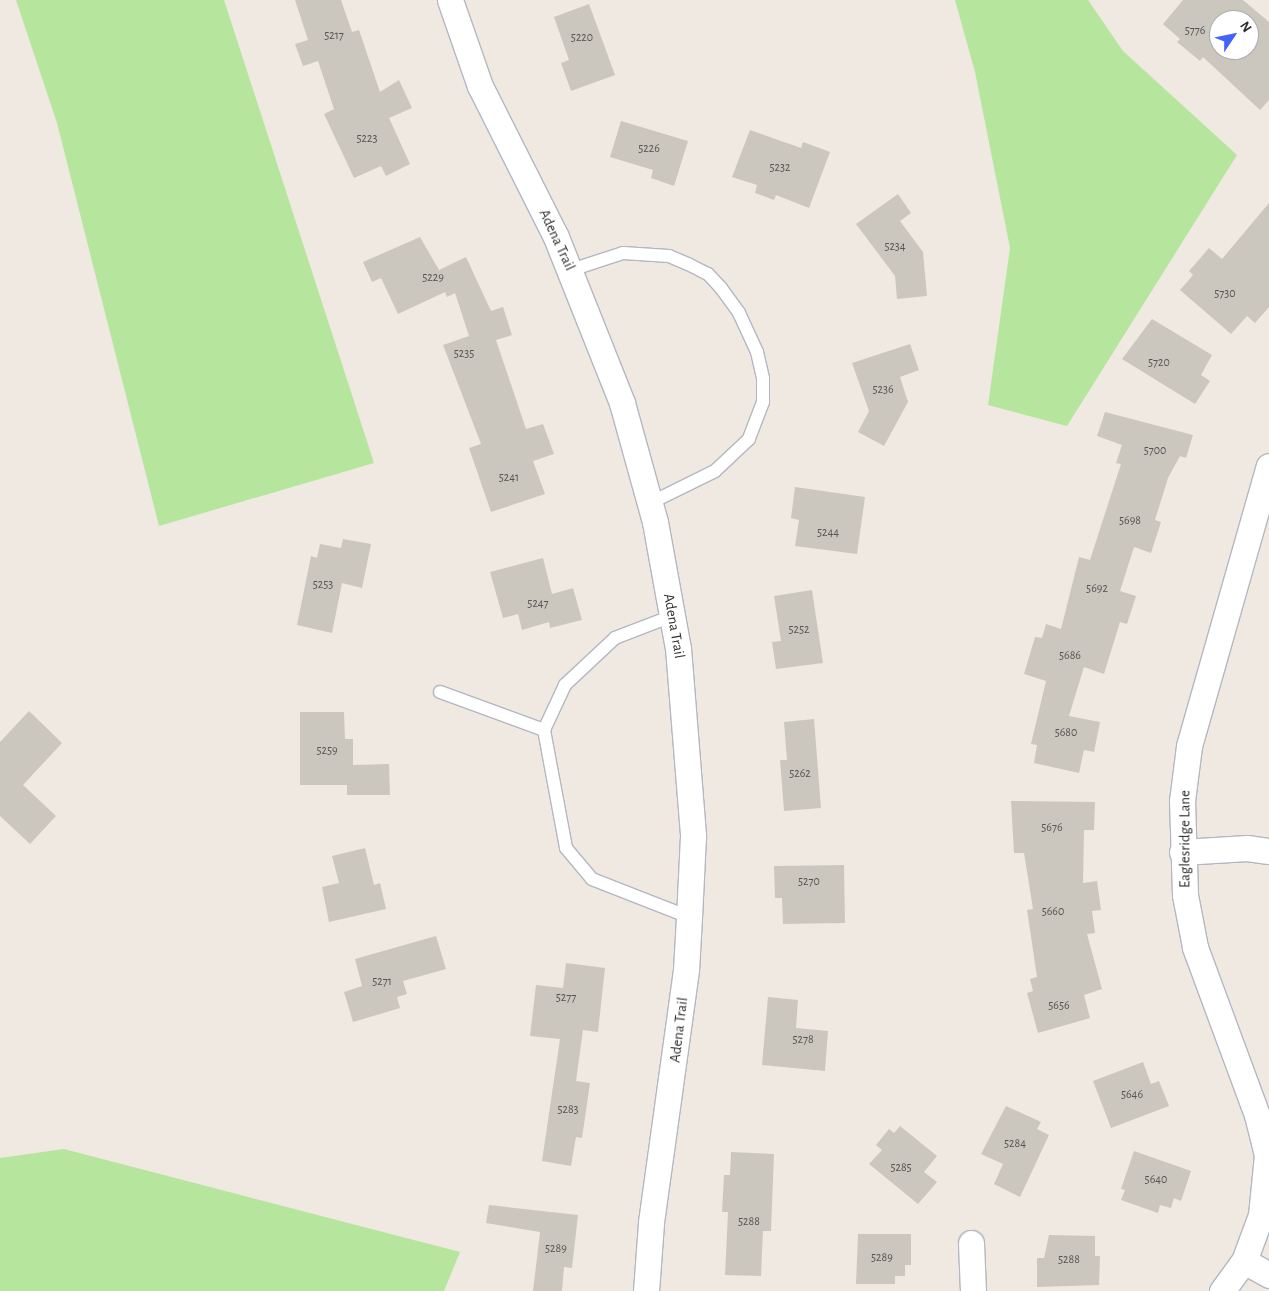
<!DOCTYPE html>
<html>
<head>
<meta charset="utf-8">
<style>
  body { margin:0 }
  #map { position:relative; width:1269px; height:1291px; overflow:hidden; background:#efe9e1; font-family:"Alegreya Sans",sans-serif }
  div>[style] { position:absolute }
  .green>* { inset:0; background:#b6e59e }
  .building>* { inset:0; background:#cbc7bf }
  .roads { filter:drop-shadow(1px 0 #b4b7c1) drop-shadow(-1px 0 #b4b7c1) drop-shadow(0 1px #b4b7c1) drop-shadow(0 -1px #b4b7c1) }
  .lane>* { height:12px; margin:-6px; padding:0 6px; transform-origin:6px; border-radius:6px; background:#fff }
  .street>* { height:25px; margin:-12.5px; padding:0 12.5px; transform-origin:12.5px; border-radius:12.5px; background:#fff }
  span { translate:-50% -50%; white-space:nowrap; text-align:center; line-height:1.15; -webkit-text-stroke:4px #fff; paint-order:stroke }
  .number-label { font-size:12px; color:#555452 }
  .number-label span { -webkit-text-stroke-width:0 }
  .street-label { font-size:15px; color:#2e2e2e }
  .north { position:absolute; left:1209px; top:10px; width:50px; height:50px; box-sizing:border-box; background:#fff; border:1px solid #ababab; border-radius:50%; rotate:56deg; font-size:14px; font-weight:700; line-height:20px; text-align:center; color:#2e2e2e }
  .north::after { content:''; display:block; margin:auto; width:18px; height:22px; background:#4264fb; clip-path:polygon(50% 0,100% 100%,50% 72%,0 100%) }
</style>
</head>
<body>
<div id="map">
  <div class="green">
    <div style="clip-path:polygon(16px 0,224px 0,374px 463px,159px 526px,57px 123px)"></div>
    <div style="clip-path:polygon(955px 0,1088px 0,1123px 51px,1237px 155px,1067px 426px,988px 405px,1010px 248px,975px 72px)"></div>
    <div style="clip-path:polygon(64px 1149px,460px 1252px,444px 1291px,0 1291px,0 1158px)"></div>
  </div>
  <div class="building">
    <div style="clip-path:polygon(295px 0,341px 0,352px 32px,359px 30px,380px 92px,399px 80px,412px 108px,389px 118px,410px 164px,386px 176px,381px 166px,354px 178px,324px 114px,334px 109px,318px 61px,303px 66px,295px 44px,308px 40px)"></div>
    <div style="clip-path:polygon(evenodd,1183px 0,1243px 0,1269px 22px,1269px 100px,1260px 110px,1203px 57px,1200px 61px,1177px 42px,1180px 39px,1163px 24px,1183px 0,1219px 20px,1249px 20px,1249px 50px,1219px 50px,1219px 20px)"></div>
    <div style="clip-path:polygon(589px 4px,615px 75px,571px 91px,561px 63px,569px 60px,554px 17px)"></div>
    <div style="clip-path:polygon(621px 121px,688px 141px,674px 186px,651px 178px,653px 170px,610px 157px)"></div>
    <div style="clip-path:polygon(750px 130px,801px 148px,803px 142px,830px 152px,809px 208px,776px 195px,774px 200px,755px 193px,757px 185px,732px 177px)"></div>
    <div style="clip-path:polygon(898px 194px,911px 213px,900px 221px,923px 252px,927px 296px,897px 299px,895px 276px,856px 224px)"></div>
    <div style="clip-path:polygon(1269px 203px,1269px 307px,1255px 323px,1247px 316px,1231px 334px,1180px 290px,1193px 275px,1189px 271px,1209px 248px,1222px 259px)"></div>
    <div style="clip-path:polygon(420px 237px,439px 270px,466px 257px,491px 311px,503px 307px,512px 335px,496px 340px,526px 429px,543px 424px,554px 454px,533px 461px,545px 494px,491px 512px,469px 448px,481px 444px,443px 345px,469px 336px,455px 293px,447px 297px,445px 292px,398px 314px,381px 278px,372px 282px,363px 262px)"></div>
    <div style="clip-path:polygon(1152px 319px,1212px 355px,1201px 375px,1210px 381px,1195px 404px,1122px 359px)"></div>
    <div style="clip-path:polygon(910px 344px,919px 370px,900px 377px,908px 402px,884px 446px,858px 432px,869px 411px,852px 363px)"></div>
    <div style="clip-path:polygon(1105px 412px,1193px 435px,1186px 458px,1180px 456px,1168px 478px,1155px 520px,1161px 522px,1151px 553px,1134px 547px,1120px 591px,1136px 596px,1127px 624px,1120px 622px,1104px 674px,1084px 667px,1069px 716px,1100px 722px,1094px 752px,1084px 750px,1079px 773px,1034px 763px,1037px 745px,1031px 744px,1046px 681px,1024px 674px,1035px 637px,1042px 638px,1046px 624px,1061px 629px,1079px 557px,1090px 560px,1121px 464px,1116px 463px,1122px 445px,1097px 436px)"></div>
    <div style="clip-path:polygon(795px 487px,865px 497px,857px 554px,795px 546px,799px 520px,791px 518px)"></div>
    <div style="clip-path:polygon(343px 539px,371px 544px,362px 588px,342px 583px,332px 633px,297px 625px,311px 556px,317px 558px,320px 544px,341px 548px)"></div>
    <div style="clip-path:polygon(543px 558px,552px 594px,573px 588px,582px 620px,550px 628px,549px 622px,522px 630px,518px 614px,503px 618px,490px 572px)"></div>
    <div style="clip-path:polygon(812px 590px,823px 663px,776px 669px,772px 642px,781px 641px,774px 596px)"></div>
    <div style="clip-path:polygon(29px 711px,62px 743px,23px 785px,56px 816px,30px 844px,0 816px,0 742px)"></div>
    <div style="clip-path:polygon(300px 712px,344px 712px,345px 739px,353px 739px,353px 765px,389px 764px,390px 795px,347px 795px,347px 785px,300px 785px)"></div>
    <div style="clip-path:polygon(814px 719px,821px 808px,784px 811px,780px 760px,787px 760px,784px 722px)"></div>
    <div style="clip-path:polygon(1011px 801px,1095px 802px,1094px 830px,1084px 830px,1083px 883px,1097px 881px,1101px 910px,1092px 911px,1095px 933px,1087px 934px,1102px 989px,1084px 995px,1090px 1018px,1038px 1033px,1027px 993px,1033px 991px,1030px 979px,1037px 977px,1027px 910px,1033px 909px,1024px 853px,1014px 853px)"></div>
    <div style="clip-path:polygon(365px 848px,374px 885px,380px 883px,386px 909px,329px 922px,322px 887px,339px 883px,332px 856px)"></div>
    <div style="clip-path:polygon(844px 865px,845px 923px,783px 924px,782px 898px,775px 898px,774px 866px)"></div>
    <div style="clip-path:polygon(436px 936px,446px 969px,403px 981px,407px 994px,397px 997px,400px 1008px,353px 1022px,344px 992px,362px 986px,355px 959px)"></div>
    <div style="clip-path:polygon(566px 963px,605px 968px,598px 1032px,583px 1030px,576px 1081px,590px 1083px,582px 1138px,576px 1137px,571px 1166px,542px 1161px,560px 1039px,530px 1036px,536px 985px,563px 988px)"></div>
    <div style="clip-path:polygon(768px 997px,798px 1000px,796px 1028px,828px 1031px,825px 1071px,762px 1065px)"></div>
    <div style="clip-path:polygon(1143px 1062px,1151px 1084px,1159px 1081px,1169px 1106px,1111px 1128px,1093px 1081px)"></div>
    <div style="clip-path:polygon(1006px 1106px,1041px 1122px,1037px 1129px,1049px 1135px,1020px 1197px,994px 1184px,1003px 1164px,981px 1154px)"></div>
    <div style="clip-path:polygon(900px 1126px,937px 1156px,924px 1172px,937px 1182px,918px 1204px,869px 1164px,882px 1150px,876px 1145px,889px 1129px,894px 1133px)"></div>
    <div style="clip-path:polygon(1134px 1151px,1191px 1171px,1181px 1201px,1174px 1198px,1171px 1208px,1160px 1205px,1158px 1213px,1121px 1200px,1125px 1190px,1121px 1189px)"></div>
    <div style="clip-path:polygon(731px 1152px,774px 1154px,771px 1231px,763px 1231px,761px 1276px,725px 1275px,728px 1212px,722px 1212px,724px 1175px,730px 1175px)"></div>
    <div style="clip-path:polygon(489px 1205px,578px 1215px,572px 1268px,564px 1267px,562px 1291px,533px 1291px,540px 1232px,486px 1223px)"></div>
    <div style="clip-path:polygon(858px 1234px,911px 1234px,911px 1265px,905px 1265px,905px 1276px,895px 1276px,895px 1284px,856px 1284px)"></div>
    <div style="clip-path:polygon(1049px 1235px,1095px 1236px,1095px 1256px,1100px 1256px,1099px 1285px,1037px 1287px,1037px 1258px,1044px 1258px)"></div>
  </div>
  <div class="roads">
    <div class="lane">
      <div style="left:571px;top:270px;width:55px;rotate:-18.1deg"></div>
      <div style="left:623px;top:253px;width:46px;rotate:3.7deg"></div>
      <div style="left:669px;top:256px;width:21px;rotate:23deg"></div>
      <div style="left:688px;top:264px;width:22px;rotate:27deg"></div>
      <div style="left:708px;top:274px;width:19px;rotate:47deg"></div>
      <div style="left:721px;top:288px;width:31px;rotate:54deg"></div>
      <div style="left:739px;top:313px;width:43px;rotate:65.2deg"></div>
      <div style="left:757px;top:352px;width:27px;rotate:77deg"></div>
      <div style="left:763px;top:378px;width:24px;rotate:90deg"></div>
      <div style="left:763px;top:402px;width:40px;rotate:111deg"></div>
      <div style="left:749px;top:439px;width:47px;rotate:136.7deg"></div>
      <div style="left:715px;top:471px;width:72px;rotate:153.8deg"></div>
      <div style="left:672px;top:616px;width:61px;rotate:158.9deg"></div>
      <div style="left:615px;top:638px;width:69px;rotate:136.8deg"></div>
      <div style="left:565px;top:685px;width:50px;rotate:115deg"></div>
      <div style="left:544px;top:730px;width:120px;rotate:79.4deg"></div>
      <div style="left:566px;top:848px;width:40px;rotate:50deg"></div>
      <div style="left:592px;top:879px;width:104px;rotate:21.4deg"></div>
      <div style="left:440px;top:692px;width:111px;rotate:20.1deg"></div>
    </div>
    <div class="street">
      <div style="left:450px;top:0;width:91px;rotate:70.8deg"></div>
      <div style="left:480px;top:86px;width:169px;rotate:63.3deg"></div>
      <div style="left:556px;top:237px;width:179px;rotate:68.3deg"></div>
      <div style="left:622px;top:403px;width:123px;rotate:74.5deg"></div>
      <div style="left:655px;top:522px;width:128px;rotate:79.7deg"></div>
      <div style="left:678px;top:648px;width:189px;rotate:85.4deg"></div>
      <div style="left:693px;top:836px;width:81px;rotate:92.8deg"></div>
      <div style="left:689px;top:917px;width:53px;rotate:93.2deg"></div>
      <div style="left:686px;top:970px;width:255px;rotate:97.9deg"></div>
      <div style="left:651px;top:1223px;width:68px;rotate:94.2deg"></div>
      <div style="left:1182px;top:852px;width:65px;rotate:-3.5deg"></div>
      <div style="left:1247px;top:848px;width:22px;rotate:8deg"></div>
      <div style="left:971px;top:1243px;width:48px;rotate:87.6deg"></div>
      <div style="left:1244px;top:1261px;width:29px;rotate:29deg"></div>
      <div style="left:1222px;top:1291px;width:37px;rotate:-54deg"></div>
      <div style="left:1244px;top:1261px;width:49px;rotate:-69.7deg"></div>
      <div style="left:1261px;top:1215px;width:60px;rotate:-84.3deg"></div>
      <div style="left:1267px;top:1155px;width:41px;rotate:-104deg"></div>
      <div style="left:1257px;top:1115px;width:179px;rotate:-110.3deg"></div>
      <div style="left:1195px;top:947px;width:53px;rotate:-100.9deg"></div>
      <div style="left:1185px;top:895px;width:94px;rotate:-91.8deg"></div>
      <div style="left:1182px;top:801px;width:55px;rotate:-82.7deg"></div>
      <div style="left:1189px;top:746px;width:291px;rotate:-74.1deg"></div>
    </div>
  </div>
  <div class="number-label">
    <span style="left:1195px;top:31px">5776</span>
    <span style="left:334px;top:36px">5217</span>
    <span style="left:582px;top:38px">5220</span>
    <span style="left:367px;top:139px">5223</span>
    <span style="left:649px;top:149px">5226</span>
    <span style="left:780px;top:168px">5232</span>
    <span style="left:895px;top:247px">5234</span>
    <span style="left:433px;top:278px">5229</span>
    <span style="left:1225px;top:294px">5730</span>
    <span style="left:464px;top:354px">5235</span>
    <span style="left:1159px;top:363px">5720</span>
    <span style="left:883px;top:390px">5236</span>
    <span style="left:1155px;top:451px">5700</span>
    <span style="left:509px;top:478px">5241</span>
    <span style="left:1130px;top:521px">5698</span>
    <span style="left:828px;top:533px">5244</span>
    <span style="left:323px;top:585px">5253</span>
    <span style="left:1097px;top:589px">5692</span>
    <span style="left:538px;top:604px">5247</span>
    <span style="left:799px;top:630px">5252</span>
    <span style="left:1070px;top:656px">5686</span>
    <span style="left:1066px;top:733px">5680</span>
    <span style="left:327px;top:751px">5259</span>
    <span style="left:800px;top:774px">5262</span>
    <span style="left:1052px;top:828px">5676</span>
    <span style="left:809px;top:882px">5270</span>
    <span style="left:1053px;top:912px">5660</span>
    <span style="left:382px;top:982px">5271</span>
    <span style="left:566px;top:998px">5277</span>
    <span style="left:1059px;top:1006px">5656</span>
    <span style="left:803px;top:1040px">5278</span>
    <span style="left:1132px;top:1095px">5646</span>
    <span style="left:568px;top:1110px">5283</span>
    <span style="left:1015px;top:1144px">5284</span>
    <span style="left:901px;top:1168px">5285</span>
    <span style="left:1156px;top:1180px">5640</span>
    <span style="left:749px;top:1222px">5288</span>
    <span style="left:556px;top:1249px">5289</span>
    <span style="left:882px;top:1258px">5289</span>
    <span style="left:1069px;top:1260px">5288</span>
  </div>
  <div class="street-label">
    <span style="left:557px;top:240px;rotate:65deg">Adena Trail</span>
    <span style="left:674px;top:626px;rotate:80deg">Adena Trail</span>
    <span style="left:1185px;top:839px;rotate:-90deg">Eaglesridge Lane</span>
    <span style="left:679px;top:1030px;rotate:-83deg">Adena Trail</span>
  </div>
  <div class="north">N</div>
</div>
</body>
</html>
